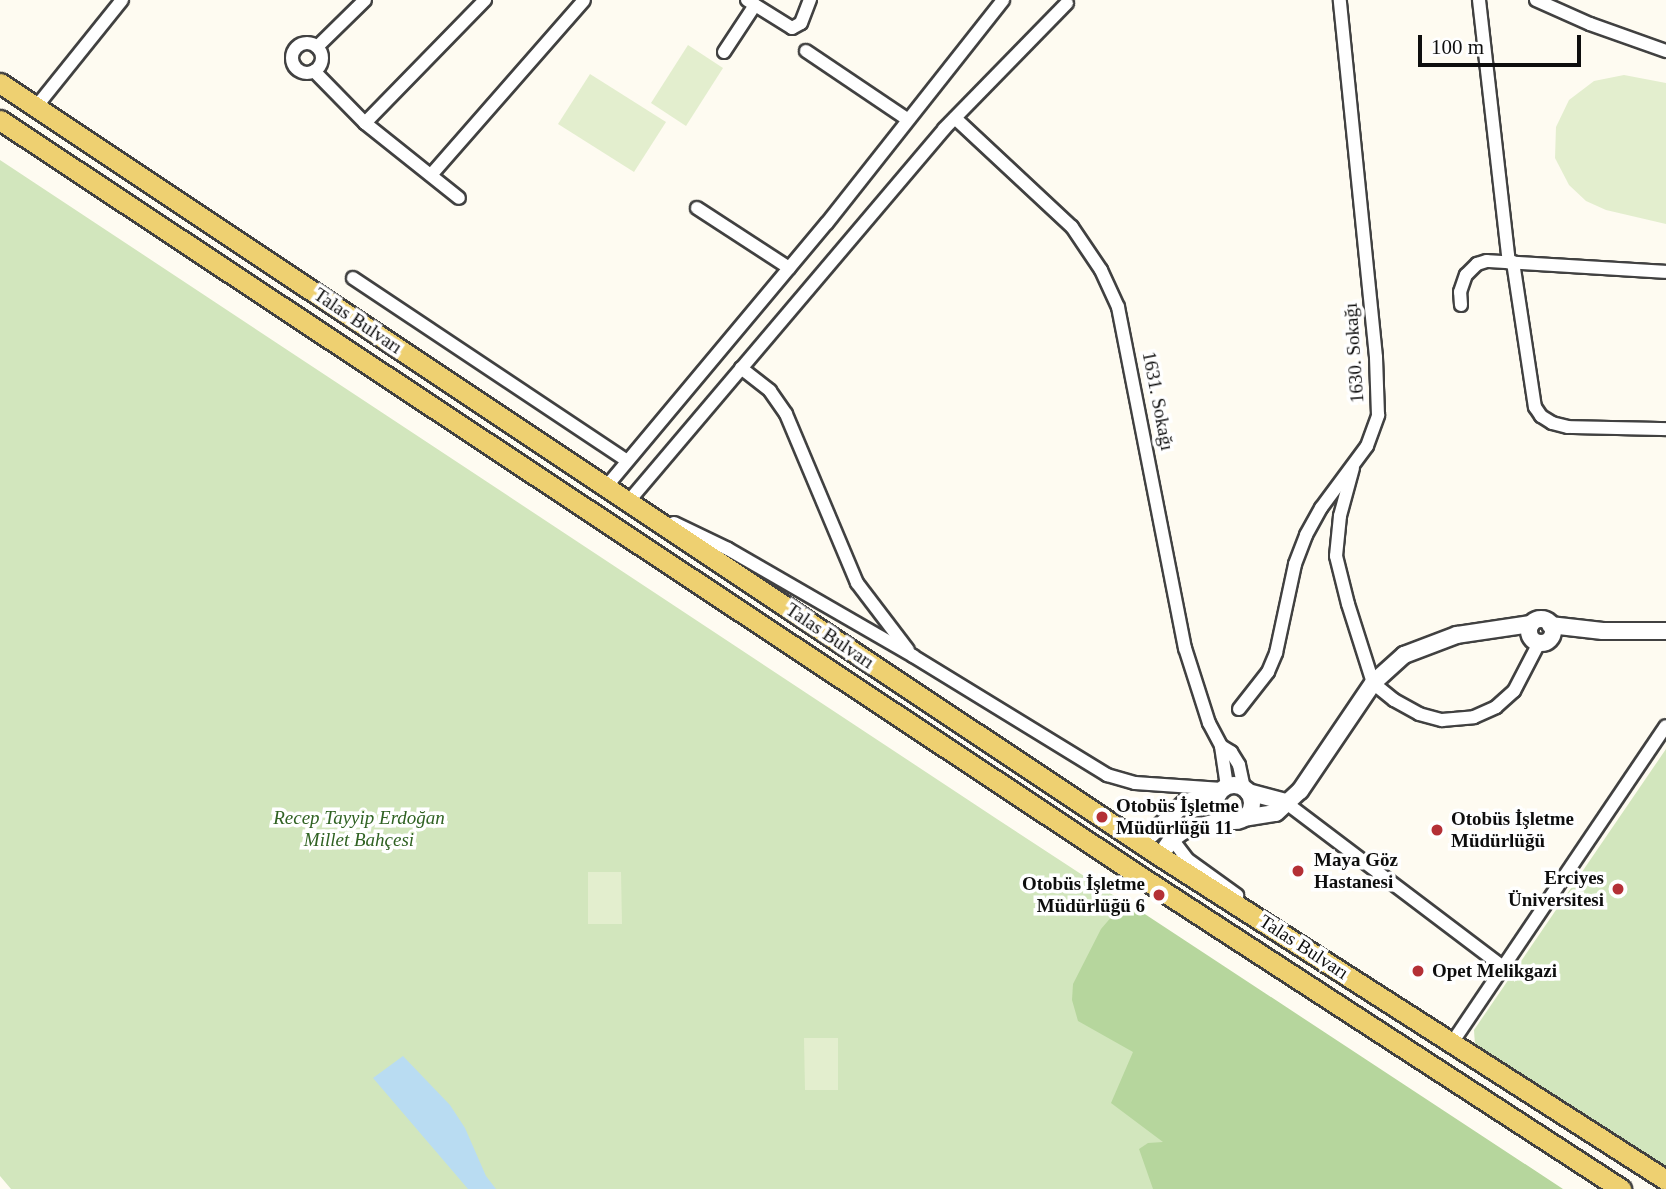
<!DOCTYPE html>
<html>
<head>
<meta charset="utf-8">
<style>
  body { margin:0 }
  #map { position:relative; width:1666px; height:1189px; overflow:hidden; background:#fefbf1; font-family:Georgia,serif }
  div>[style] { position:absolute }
  .green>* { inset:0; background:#d2e6bd }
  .forest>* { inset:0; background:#b6d69d }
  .pitch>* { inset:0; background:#e3eece }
  .water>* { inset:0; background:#b9dcf2 }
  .roads { filter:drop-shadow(2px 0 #414141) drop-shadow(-2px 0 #414141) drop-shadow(0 2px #414141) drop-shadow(0 -2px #414141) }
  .minor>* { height:12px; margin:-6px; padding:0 6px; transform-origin:6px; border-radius:6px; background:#fff }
  .minor>.ring { margin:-6px; padding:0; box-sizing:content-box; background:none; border:12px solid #fff; border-radius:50% }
  .tertiary>* { height:16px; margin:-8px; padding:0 8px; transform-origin:8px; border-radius:8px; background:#fff }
  .tertiary>.ring { margin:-8px; padding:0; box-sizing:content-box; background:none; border:16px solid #fff; border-radius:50% }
  .primary>* { height:19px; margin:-9.5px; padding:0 9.5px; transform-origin:9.5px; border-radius:9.5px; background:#eed071 }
  .dots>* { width:19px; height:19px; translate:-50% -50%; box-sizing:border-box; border:4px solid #fff; border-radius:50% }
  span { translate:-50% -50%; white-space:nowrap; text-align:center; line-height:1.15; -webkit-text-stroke:7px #fff; paint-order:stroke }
  .street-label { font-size:19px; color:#0e0e0e }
  .poi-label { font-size:19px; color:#0e0e0e; font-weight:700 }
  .left { translate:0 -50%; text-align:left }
  .right { translate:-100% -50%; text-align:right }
  .park-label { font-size:19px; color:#306223; font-style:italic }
  .scale { position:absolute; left:1418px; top:35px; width:163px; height:32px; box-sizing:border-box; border:4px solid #0e0e0e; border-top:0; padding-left:9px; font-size:21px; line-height:24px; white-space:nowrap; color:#0e0e0e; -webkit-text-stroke:5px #fff; paint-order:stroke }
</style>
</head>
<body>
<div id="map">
  <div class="green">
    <div style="clip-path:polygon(0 160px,1000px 821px,1562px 1189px,11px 1189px,0 1176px)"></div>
    <div style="clip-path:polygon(1666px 749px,1666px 1170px,1475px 1045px,1474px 1030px)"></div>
  </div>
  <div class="forest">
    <div style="clip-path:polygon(1125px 901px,1563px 1189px,1153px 1189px,1139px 1149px,1148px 1143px,1163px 1142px,1111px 1103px,1133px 1052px,1078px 1021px,1072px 1000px,1073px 984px,1101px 929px)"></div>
  </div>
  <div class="pitch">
    <div style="clip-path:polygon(688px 45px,723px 68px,686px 126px,651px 103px)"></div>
    <div style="clip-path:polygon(590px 74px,666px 122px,634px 172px,558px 124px)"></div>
    <div style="clip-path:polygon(1624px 75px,1666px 83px,1666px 224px,1606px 210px,1586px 201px,1569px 185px,1555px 158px,1556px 127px,1569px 100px,1594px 81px)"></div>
    <div style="clip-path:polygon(588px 872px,621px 872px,622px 924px,588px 924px)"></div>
    <div style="clip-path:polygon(804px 1038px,838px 1038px,838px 1090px,805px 1090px)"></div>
  </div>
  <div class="water">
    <div style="clip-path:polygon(403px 1056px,450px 1105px,465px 1128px,486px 1176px,496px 1189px,468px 1189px,373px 1078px)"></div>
  </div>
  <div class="roads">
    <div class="minor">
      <div style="left:747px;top:0;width:53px;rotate:31.9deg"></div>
      <div style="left:792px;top:28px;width:10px;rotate:-29deg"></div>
      <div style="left:801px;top:23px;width:25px;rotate:-69deg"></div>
      <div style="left:1479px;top:0;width:264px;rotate:83.5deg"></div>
      <div style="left:1536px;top:0;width:59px;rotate:24deg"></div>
      <div style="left:1590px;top:24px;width:81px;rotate:19.6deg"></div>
      <div class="ring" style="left:292px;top:43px;width:18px;height:18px"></div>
      <div style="left:317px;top:47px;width:67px;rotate:-44.4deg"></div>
      <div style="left:806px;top:51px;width:122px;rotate:34deg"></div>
      <div style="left:724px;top:52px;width:56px;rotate:-56.6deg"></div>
      <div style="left:314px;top:71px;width:73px;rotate:45.6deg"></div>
      <div style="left:365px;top:123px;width:120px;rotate:38.6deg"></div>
      <div style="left:36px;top:107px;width:137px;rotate:-51.2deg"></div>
      <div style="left:955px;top:118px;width:160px;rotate:43deg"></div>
      <div style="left:1072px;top:227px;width:52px;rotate:56deg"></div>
      <div style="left:1101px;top:270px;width:41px;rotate:65.3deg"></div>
      <div style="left:1118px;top:307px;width:348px;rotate:78.9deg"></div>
      <div style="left:1185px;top:648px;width:79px;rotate:72.3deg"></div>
      <div style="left:1209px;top:723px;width:26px;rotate:62deg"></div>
      <div style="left:1221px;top:746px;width:40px;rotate:81.5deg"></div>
      <div style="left:365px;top:123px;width:172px;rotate:-45.7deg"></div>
      <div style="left:431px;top:175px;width:232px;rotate:-48.8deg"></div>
      <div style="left:697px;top:208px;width:110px;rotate:33.1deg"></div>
      <div style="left:1513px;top:262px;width:147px;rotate:81.4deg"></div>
      <div style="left:1535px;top:407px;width:11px;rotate:56deg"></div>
      <div style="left:1541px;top:416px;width:13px;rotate:32deg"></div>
      <div style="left:1552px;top:423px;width:16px;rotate:14deg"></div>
      <div style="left:1568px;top:427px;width:98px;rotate:1.2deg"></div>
      <div style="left:353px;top:278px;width:329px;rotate:33.7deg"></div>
      <div style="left:1461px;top:305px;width:13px;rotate:-94deg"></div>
      <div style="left:1460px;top:292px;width:18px;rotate:-71deg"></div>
      <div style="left:1466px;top:275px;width:16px;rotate:-45deg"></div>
      <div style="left:1477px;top:264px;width:10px;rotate:-17deg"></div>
      <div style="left:1487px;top:261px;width:179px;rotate:3.5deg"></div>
      <div style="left:741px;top:368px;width:37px;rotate:38deg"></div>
      <div style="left:770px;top:391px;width:28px;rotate:55deg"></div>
      <div style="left:786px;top:414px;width:183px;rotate:67.2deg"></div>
      <div style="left:857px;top:583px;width:84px;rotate:52.7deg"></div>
      <div style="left:1353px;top:468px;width:50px;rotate:105.2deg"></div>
      <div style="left:1340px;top:516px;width:40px;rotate:95.7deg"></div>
      <div style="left:1336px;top:556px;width:49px;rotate:76deg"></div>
      <div style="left:1348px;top:604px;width:83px;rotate:72.4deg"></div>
      <div style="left:1373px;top:683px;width:27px;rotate:39deg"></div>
      <div style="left:1394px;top:700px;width:29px;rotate:29deg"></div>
      <div style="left:1419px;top:714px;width:24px;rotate:15deg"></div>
      <div style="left:1442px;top:720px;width:32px;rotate:-5deg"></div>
      <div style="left:1474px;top:717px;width:24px;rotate:-24deg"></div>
      <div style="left:1496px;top:707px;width:24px;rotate:-42deg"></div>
      <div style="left:1514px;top:691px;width:54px;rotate:-62.5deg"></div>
      <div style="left:606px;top:487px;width:344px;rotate:-50.1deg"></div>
      <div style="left:827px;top:223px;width:284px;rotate:-51.7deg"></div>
      <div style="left:635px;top:505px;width:8px;rotate:-157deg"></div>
      <div style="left:628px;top:502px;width:489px;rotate:-49.7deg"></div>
      <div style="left:944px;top:129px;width:176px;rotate:-45.7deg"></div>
      <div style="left:674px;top:523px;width:60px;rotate:25.7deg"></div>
      <div style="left:728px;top:549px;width:214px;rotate:30deg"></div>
      <div style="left:913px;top:656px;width:228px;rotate:31.5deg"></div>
      <div style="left:1107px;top:775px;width:29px;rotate:16deg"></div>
      <div style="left:1135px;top:783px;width:87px;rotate:3.9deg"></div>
      <div style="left:1239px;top:709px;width:47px;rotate:-51.9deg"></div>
      <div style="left:1268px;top:672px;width:21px;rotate:-67deg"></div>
      <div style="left:1276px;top:653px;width:91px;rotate:-77.9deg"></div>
      <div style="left:1295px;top:564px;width:31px;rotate:-69deg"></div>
      <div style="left:1306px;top:535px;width:31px;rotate:-61deg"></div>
      <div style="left:1321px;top:508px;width:77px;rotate:-53.4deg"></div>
      <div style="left:1367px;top:446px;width:33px;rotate:-70deg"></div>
      <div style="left:1378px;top:415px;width:58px;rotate:-92deg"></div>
      <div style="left:1376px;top:357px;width:359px;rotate:-95.8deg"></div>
      <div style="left:1221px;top:746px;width:12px;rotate:31deg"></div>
      <div style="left:1231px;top:752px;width:15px;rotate:58deg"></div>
      <div style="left:1239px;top:765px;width:24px;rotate:78deg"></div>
      <div style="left:1285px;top:802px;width:273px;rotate:37.1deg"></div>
      <div style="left:1172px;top:839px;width:25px;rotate:53deg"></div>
      <div style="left:1187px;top:859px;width:62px;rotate:35.8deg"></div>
      <div style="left:1452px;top:1043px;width:382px;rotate:-56deg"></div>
    </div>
    <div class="tertiary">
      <div class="ring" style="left:1529px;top:619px;width:8px;height:8px"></div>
      <div style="left:1550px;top:625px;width:53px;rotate:6.5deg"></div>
      <div style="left:1603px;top:631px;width:63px"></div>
      <div class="ring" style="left:1216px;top:785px;width:20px;height:20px"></div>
      <div style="left:1248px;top:792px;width:38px;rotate:15deg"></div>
      <div style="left:1243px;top:818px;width:33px;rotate:-9deg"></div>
      <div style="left:1276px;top:813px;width:33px;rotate:-43deg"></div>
      <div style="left:1300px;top:791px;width:130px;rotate:-55.9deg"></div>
      <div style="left:1373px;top:683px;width:42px;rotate:-42.1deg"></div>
      <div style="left:1404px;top:655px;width:57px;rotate:-20.7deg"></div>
      <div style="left:1457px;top:635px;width:75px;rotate:-8.5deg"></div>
      <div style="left:1142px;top:843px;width:60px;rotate:-43deg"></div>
      <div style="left:1186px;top:802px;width:33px;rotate:-14deg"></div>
      <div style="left:1160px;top:856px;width:21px;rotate:-55deg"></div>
      <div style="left:1172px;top:839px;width:14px;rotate:-36deg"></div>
      <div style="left:1183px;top:831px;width:46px;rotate:-15.3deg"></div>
    </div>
    <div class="primary">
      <div style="left:0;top:83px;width:1394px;rotate:33.68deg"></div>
      <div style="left:1160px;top:856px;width:601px;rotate:32.63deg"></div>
      <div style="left:0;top:120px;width:1362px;rotate:33.56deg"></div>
      <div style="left:1135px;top:873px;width:580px;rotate:33.03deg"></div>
    </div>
  </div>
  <div class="dots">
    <div style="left:1102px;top:817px;background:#b43036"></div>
    <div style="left:1437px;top:830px;background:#b43036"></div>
    <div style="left:1298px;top:871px;background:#b43036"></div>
    <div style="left:1618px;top:889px;background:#b43036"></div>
    <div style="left:1159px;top:895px;background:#b43036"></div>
    <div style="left:1418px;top:971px;background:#b43036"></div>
  </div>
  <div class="street-label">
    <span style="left:358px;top:321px;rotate:34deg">Talas Bulvarı</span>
    <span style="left:1354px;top:353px;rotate:-94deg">1630. Sokağı</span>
    <span style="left:1158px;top:401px;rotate:79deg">1631. Sokağı</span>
    <span style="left:830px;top:636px;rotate:34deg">Talas Bulvarı</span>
    <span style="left:1304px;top:947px;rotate:33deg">Talas Bulvarı</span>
  </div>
  <div class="poi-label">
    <span class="left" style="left:1116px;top:817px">Otobüs İşletme<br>Müdürlüğü 11</span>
    <span class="left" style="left:1451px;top:830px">Otobüs İşletme<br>Müdürlüğü</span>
    <span class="left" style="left:1314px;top:871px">Maya Göz<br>Hastanesi</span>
    <span class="right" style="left:1604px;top:889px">Erciyes<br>Üniversitesi</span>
    <span class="right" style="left:1145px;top:895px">Otobüs İşletme<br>Müdürlüğü 6</span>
    <span class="left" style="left:1432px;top:971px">Opet Melikgazi</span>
  </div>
  <div class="park-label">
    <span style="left:359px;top:829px">Recep Tayyip Erdoğan<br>Millet Bahçesi</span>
  </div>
  <div class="scale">100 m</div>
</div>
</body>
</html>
